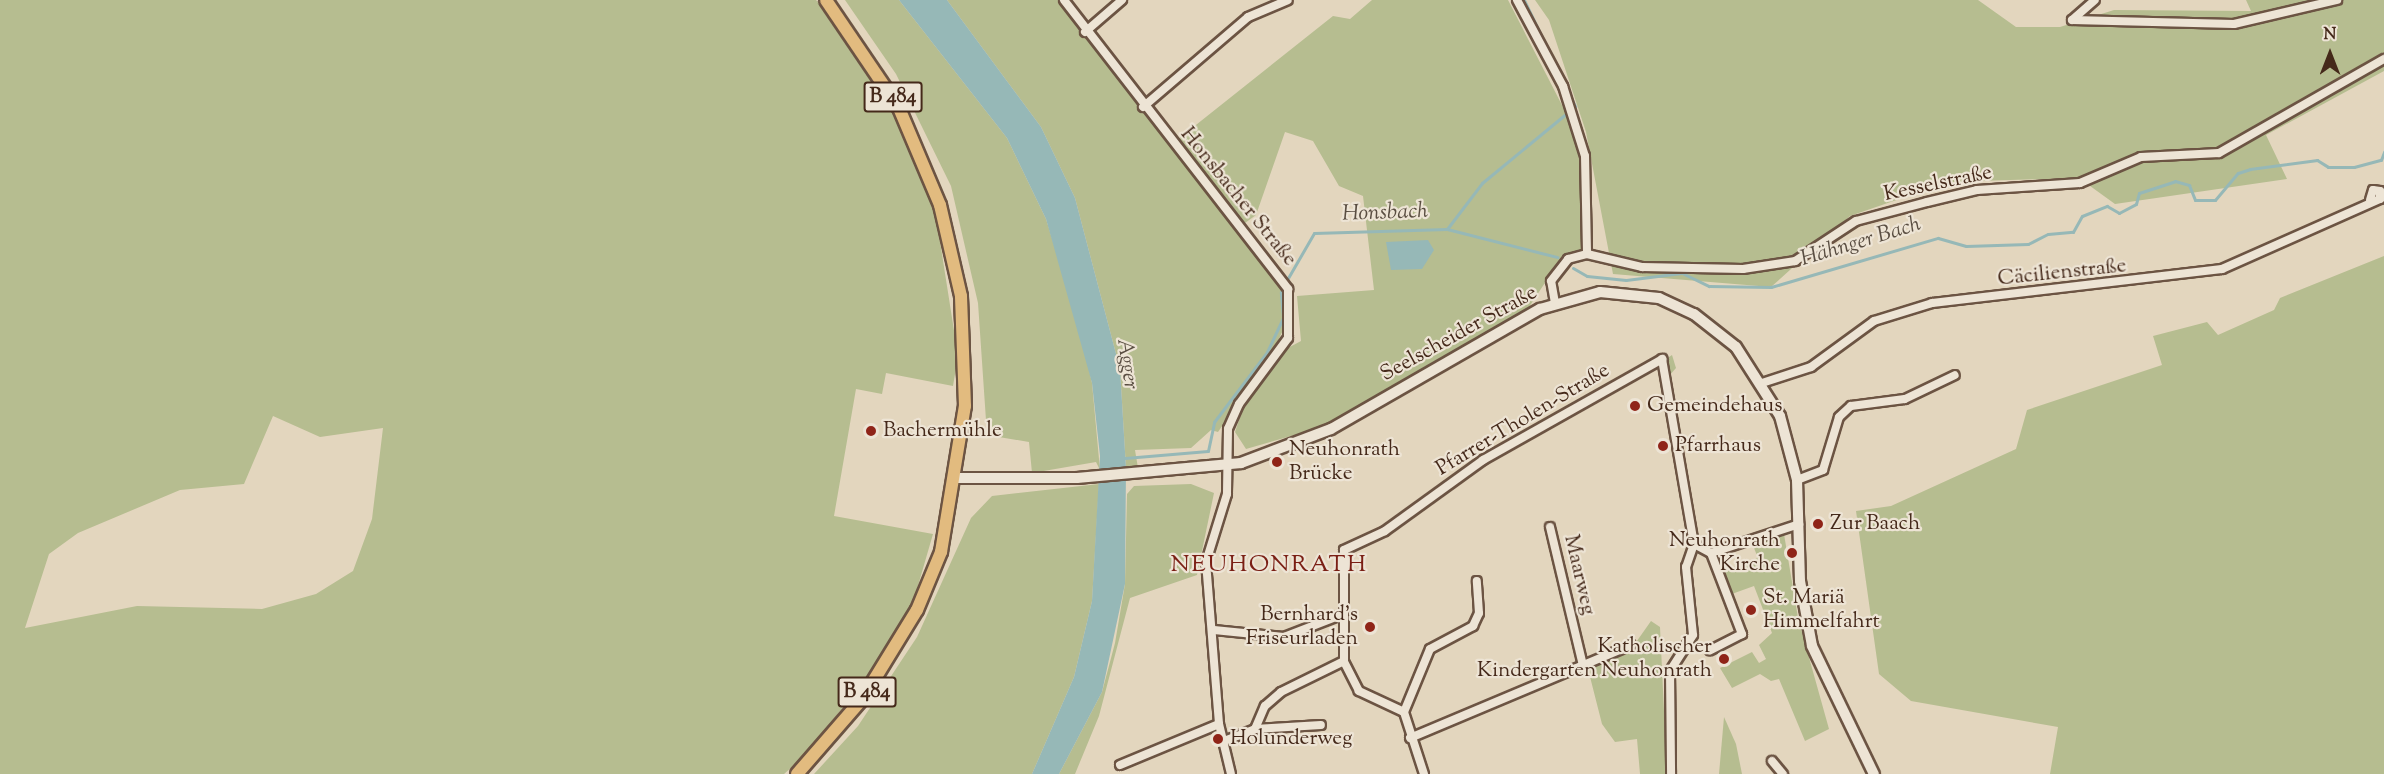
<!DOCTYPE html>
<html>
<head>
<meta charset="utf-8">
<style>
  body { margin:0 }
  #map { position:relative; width:2384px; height:774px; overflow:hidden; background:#e3d6be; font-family:"Sorts Mill Goudy",serif }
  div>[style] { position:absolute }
  .green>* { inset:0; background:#b6bd90 }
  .water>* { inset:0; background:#96b8b7 }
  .stream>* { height:3px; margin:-1.5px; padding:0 1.5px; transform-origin:1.5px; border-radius:1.5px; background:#96b8b7 }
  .roads { filter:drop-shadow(2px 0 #6c5443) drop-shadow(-2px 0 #6c5443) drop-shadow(0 2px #6c5443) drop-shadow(0 -2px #6c5443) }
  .street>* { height:8px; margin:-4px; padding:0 4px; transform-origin:4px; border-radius:4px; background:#ede4d5 }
  .secondary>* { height:10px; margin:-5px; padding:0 5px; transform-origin:5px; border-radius:5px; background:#ede4d5 }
  .primary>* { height:12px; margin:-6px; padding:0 6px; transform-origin:6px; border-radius:6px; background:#e2bb7f }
  .dots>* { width:16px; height:16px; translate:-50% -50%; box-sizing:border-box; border:3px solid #ede4d5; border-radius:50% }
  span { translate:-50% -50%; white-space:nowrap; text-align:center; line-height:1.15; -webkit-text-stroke:4.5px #ede4d5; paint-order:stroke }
  .shield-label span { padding:2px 4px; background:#ede4d5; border:2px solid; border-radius:4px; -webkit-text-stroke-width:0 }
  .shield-label { font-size:20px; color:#45291a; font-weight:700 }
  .street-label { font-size:21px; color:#45291a }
  .poi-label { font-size:21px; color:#45291a }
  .left { translate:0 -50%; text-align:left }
  .right { translate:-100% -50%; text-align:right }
  .water-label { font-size:22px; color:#594d41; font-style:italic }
  .quarter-label { font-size:24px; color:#7a1f14; letter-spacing:1.5px }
  .north { position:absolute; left:2300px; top:24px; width:60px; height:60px; -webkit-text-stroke:4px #ede4d5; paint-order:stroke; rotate:0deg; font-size:16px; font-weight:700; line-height:24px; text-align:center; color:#45291a }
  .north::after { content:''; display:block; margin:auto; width:21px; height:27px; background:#45291a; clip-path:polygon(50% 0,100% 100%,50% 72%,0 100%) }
</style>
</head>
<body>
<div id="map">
  <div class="green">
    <div style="clip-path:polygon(evenodd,0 0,816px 0,836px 22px,897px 118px,936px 216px,958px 356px,953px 386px,886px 373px,882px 394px,856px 389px,834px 516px,933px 534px,915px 596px,883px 658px,802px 758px,784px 774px,0 774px,0 0,273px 416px,320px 437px,383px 428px,372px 519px,353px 571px,316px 594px,262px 609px,137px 606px,25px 628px,49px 554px,78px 533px,180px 490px,244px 484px,273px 416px)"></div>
    <div style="clip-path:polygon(845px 0,899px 0,1007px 138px,1046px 219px,1080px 329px,1092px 383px,1100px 470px,1096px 462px,1032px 473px,1029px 442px,987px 435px,978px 303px,951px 186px,896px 74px)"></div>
    <div style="clip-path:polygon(947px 0,1059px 0,1286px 291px,1287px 322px,1273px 351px,1218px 432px,1211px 430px,1191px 448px,1135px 450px,1138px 468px,1126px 468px,1120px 369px,1075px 198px,1041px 127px)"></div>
    <div style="clip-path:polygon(1372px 0,1508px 0,1564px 109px,1569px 105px,1583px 156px,1584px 250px,1562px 257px,1529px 307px,1366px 403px,1319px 428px,1246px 449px,1235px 432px,1242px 411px,1286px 349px,1301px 341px,1297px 296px,1374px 290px,1363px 196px,1339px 186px,1313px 141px,1285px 132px,1256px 215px,1245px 223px,1177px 140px,1333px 16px,1350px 19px)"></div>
    <div style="clip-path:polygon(1535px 0,1978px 0,2016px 27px,2060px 27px,2114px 10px,2251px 11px,2246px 0,2384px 0,2384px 71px,2266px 135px,2287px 179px,2115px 204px,2079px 178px,1978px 181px,1911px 195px,1850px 216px,1771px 287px,1613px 274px,1586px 132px,1549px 20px)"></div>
    <div style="clip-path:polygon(2384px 256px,2384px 774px,2050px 774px,2058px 727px,1911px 701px,1879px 674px,1856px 511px,1891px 506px,2016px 449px,2027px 410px,2162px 365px,2153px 336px,2207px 322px,2218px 335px,2274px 310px,2280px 298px)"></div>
    <div style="clip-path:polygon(1672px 355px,1676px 368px,1669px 376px,1666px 359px)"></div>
    <div style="clip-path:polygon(1099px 484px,1092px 601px,1074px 677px,1032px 774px,814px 774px,858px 726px,917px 637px,971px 518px,992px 496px)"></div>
    <div style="clip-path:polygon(1191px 484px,1214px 493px,1197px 575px,1130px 598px,1099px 716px,1075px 774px,1059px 774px,1102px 692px,1115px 643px,1125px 584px,1127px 494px,1134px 486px)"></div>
    <div style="clip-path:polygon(1784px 534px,1798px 618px,1829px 729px,1805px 741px,1779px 679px,1771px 681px,1760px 674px,1732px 688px,1720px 668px,1752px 652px,1759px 663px,1766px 659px,1759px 645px,1772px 633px,1754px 586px,1729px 595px,1721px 572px,1758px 558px,1752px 543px)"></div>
    <div style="clip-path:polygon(1651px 621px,1660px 627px,1667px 774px,1640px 774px,1637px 739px,1615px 742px,1602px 724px,1587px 665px,1632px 648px)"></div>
    <div style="clip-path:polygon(1724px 717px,1736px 744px,1742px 774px,1719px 774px)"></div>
  </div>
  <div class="water">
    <div style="clip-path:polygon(899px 0,947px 0,1041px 127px,1075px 198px,1120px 369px,1126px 468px,1125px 584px,1102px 692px,1059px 774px,1032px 774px,1074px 677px,1092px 601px,1100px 456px,1092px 383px,1046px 219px,1007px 138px)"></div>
    <div style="clip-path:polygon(1386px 242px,1428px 240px,1434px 250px,1422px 269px,1391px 270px)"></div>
  </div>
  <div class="stream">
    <div style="left:1524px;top:0;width:118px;rotate:64.3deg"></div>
    <div style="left:1447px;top:229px;width:114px;rotate:14.3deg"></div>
    <div style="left:1573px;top:268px;width:16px;rotate:30deg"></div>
    <div style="left:1587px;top:276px;width:39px;rotate:6deg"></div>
    <div style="left:1626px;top:280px;width:56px;rotate:-7.1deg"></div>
    <div style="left:1682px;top:273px;width:30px;rotate:26deg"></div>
    <div style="left:1709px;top:286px;width:62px;rotate:0.9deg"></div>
    <div style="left:1771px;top:287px;width:174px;rotate:-16.4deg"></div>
    <div style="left:1938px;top:238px;width:29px;rotate:16deg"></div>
    <div style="left:1966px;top:246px;width:62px;rotate:-1.8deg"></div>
    <div style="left:2028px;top:244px;width:22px;rotate:-27deg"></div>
    <div style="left:2048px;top:234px;width:25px;rotate:-5deg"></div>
    <div style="left:2073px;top:232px;width:18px;rotate:-61deg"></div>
    <div style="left:2082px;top:216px;width:27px;rotate:-22deg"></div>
    <div style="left:2107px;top:206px;width:14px;rotate:30deg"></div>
    <div style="left:2119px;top:213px;width:19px;rotate:-28deg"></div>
    <div style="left:2136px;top:204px;width:11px;rotate:-75deg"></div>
    <div style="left:2139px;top:193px;width:38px;rotate:-18deg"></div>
    <div style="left:2175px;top:181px;width:15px;rotate:16deg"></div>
    <div style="left:2189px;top:185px;width:16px;rotate:68deg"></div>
    <div style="left:2195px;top:200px;width:20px"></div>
    <div style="left:2215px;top:200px;width:35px;rotate:-50deg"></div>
    <div style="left:2238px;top:173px;width:13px;rotate:-18deg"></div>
    <div style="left:2250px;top:169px;width:68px;rotate:-7.7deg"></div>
    <div style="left:2317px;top:160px;width:13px;rotate:32deg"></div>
    <div style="left:2328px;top:167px;width:26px"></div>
    <div style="left:2354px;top:167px;width:28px;rotate:-15deg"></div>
    <div style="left:2381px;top:160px;width:9px;rotate:-69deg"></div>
    <div style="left:1288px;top:278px;width:52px;rotate:-60deg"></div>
    <div style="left:1314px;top:233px;width:133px;rotate:-1.7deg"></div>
    <div style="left:1447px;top:229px;width:58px;rotate:-52.7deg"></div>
    <div style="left:1482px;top:183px;width:112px;rotate:-39.5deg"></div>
    <div style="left:1125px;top:458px;width:83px;rotate:-4.8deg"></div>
    <div style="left:1208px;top:451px;width:30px;rotate:-78deg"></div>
    <div style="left:1214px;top:422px;width:88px;rotate:-52.9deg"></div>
    <div style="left:1267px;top:352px;width:38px;rotate:-65deg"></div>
    <div style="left:1283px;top:317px;width:25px;rotate:-95deg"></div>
  </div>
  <div class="roads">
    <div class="street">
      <div style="left:1064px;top:0;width:366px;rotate:52.2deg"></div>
      <div style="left:1288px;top:289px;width:49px;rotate:90deg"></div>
      <div style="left:1288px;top:338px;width:82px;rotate:126.6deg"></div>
      <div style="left:1239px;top:404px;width:27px;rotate:114deg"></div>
      <div style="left:1228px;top:429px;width:65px;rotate:90.9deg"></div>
      <div style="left:1227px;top:494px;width:71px;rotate:107.2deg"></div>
      <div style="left:1206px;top:562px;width:163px;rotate:85.4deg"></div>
      <div style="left:1219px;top:724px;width:51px;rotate:76.5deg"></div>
      <div style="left:1517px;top:0;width:98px;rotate:61.9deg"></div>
      <div style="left:1563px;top:86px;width:73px;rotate:72.6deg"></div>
      <div style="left:1585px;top:156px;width:98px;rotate:88.8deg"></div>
      <div style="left:2072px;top:20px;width:162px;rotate:1.4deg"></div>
      <div style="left:2234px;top:24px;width:106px;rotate:-13.1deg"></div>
      <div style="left:2072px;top:20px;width:30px;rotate:-41deg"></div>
      <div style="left:1085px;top:32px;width:49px;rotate:-40.9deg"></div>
      <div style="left:1143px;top:107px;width:138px;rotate:-40.6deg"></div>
      <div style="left:1248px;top:17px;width:43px;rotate:-23deg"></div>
      <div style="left:1555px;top:303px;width:22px;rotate:-100deg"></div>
      <div style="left:1551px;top:281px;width:28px;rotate:-52deg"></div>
      <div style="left:1568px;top:259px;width:20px;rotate:-15deg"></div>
      <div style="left:1587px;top:254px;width:57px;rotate:13.3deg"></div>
      <div style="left:1642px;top:267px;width:101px;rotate:1.1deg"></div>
      <div style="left:1743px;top:269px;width:53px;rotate:-8.7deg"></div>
      <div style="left:1795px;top:261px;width:73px;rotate:-33.3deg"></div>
      <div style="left:1856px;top:221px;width:73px;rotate:-15deg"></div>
      <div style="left:1927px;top:202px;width:51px;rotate:-13.5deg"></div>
      <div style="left:1977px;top:190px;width:103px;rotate:-3.9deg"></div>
      <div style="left:2080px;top:183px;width:66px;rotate:-23.1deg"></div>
      <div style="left:2141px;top:157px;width:78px;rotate:-2.9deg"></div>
      <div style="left:2219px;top:153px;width:190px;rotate:-29.7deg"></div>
      <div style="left:1762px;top:383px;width:52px;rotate:-18.1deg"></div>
      <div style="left:1811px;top:367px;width:78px;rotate:-36.1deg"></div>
      <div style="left:1874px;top:321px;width:61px;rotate:-17.2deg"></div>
      <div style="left:1932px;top:303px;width:292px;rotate:-6.7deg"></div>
      <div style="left:2222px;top:269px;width:173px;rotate:-23.9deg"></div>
      <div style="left:2380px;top:199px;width:8px;rotate:-90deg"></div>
      <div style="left:2380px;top:191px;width:7px;rotate:-172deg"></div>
      <div style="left:2373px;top:190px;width:10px;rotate:107deg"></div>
      <div style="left:1797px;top:480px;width:28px;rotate:-21deg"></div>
      <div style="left:1823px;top:470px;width:55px;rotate:-73.2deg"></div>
      <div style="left:1839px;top:417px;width:16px;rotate:-43deg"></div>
      <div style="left:1851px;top:406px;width:54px;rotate:-7.4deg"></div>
      <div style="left:1905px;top:399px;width:55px;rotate:-25.6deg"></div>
      <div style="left:1550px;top:527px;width:142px;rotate:76.6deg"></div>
      <div style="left:1694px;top:544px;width:19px;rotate:28deg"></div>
      <div style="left:1711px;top:553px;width:87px;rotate:69.1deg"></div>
      <div style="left:1742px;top:634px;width:36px;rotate:153deg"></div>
      <div style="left:1711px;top:553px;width:93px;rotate:-18.2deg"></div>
      <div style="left:1214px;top:630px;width:70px;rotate:5.7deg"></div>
      <div style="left:1284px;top:637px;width:61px;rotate:-21.1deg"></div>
      <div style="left:1404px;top:712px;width:68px;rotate:-67.6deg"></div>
      <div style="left:1430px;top:649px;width:49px;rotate:-28.1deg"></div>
      <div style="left:1473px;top:626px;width:14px;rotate:-65deg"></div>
      <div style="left:1479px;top:613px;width:32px;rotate:-94deg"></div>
      <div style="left:1255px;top:729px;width:66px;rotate:-3.5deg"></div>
      <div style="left:1410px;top:738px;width:240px;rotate:-22.8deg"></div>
      <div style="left:1224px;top:741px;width:33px;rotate:-21deg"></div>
      <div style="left:1255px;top:729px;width:25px;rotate:-67deg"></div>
      <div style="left:1265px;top:706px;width:21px;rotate:-41deg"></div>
      <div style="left:1281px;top:692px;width:70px;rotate:-26.2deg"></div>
      <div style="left:1772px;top:761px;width:17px;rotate:50deg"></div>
      <div style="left:1120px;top:765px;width:107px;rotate:-22.5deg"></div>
      <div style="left:1424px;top:774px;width:65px;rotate:-107.9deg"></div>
      <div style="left:1404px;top:712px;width:50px;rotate:-155deg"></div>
      <div style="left:1359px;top:691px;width:34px;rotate:-117deg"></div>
      <div style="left:1344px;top:661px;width:111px;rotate:-90deg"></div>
      <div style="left:1344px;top:550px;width:45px;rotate:-24.9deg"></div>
      <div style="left:1385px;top:531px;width:121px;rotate:-35.9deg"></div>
      <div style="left:1483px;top:460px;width:206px;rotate:-29.4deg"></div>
      <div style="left:1662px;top:359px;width:188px;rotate:80.2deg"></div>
      <div style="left:1694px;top:544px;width:24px;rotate:109deg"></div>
      <div style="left:1686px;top:567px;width:68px;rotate:84.1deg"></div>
      <div style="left:1693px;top:635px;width:43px;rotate:122.6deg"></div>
      <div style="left:1670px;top:671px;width:103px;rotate:89.4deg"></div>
    </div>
    <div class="secondary">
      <div style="left:957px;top:478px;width:120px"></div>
      <div style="left:1077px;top:478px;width:165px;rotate:-5.2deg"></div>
      <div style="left:1241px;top:463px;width:96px;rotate:-20.7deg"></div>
      <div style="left:1331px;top:429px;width:241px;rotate:-29.9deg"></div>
      <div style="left:1540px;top:309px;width:62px;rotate:-15.8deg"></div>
      <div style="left:1600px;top:292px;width:59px;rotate:5.8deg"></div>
      <div style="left:1659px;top:298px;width:38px;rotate:25deg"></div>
      <div style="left:1694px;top:314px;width:53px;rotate:38.2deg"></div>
      <div style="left:1736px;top:347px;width:82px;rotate:57.5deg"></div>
      <div style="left:1780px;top:416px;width:66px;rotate:75.1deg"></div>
      <div style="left:1797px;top:480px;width:101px;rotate:88.3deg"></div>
      <div style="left:1800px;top:581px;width:66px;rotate:79.5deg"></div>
      <div style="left:1812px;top:646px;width:142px;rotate:64.2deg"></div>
    </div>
    <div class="primary">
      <div style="left:797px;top:774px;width:101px;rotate:-49deg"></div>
      <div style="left:863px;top:698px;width:103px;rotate:-58.5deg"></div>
      <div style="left:917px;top:610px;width:63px;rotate:-67.5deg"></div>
      <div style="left:941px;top:552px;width:148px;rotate:-80.7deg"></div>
      <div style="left:965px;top:406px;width:110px;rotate:-92.1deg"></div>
      <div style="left:961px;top:296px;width:93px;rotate:-103deg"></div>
      <div style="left:940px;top:205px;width:105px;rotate:-112.9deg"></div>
      <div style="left:899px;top:108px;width:130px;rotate:-124.1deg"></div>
    </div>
  </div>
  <div class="dots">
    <div style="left:1635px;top:406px;background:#8f2418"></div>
    <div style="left:871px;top:431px;background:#8f2418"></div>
    <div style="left:1663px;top:446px;background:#8f2418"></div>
    <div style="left:1277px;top:462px;background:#8f2418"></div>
    <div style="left:1818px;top:524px;background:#8f2418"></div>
    <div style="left:1792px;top:553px;background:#8f2418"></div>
    <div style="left:1751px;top:610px;background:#8f2418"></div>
    <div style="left:1370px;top:627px;background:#8f2418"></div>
    <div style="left:1724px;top:659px;background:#8f2418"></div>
    <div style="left:1218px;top:739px;background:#8f2418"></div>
  </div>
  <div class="shield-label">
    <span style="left:893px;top:97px">B 484</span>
    <span style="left:867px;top:692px">B 484</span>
  </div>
  <div class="street-label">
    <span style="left:1938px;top:184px;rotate:-12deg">Kesselstraße</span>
    <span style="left:1238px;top:197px;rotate:51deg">Honsbacher Straße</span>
    <span style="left:2062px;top:273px;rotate:-6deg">Cäcilienstraße</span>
    <span style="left:1459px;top:334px;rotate:-29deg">Seelscheider Straße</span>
    <span style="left:1523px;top:420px;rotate:-31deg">Pfarrer-Tholen-Straße</span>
    <span style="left:1579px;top:575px;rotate:77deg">Maarweg</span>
  </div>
  <div class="poi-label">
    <span class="left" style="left:1647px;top:406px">Gemeindehaus</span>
    <span class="left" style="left:883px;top:431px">Bachermühle</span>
    <span class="left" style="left:1675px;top:446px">Pfarrhaus</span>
    <span class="left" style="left:1289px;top:462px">Neuhonrath<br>Brücke</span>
    <span class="left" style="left:1830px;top:524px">Zur Baach</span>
    <span class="right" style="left:1780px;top:553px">Neuhonrath<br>Kirche</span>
    <span class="left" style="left:1763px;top:610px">St. Mariä<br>Himmelfahrt</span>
    <span class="right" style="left:1358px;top:627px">Bernhard's<br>Friseurladen</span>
    <span class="right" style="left:1712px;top:659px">Katholischer<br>Kindergarten Neuhonrath</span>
    <span class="left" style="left:1230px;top:739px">Holunderweg</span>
  </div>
  <div class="water-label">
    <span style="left:1385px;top:214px;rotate:-2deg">Honsbach</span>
    <span style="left:1861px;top:243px;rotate:-17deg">Hähnger Bach</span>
    <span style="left:1126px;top:364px;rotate:82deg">Agger</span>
  </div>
  <div class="quarter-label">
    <span style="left:1269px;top:566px">NEUHONRATH</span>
  </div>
  <div class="north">N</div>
</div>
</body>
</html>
